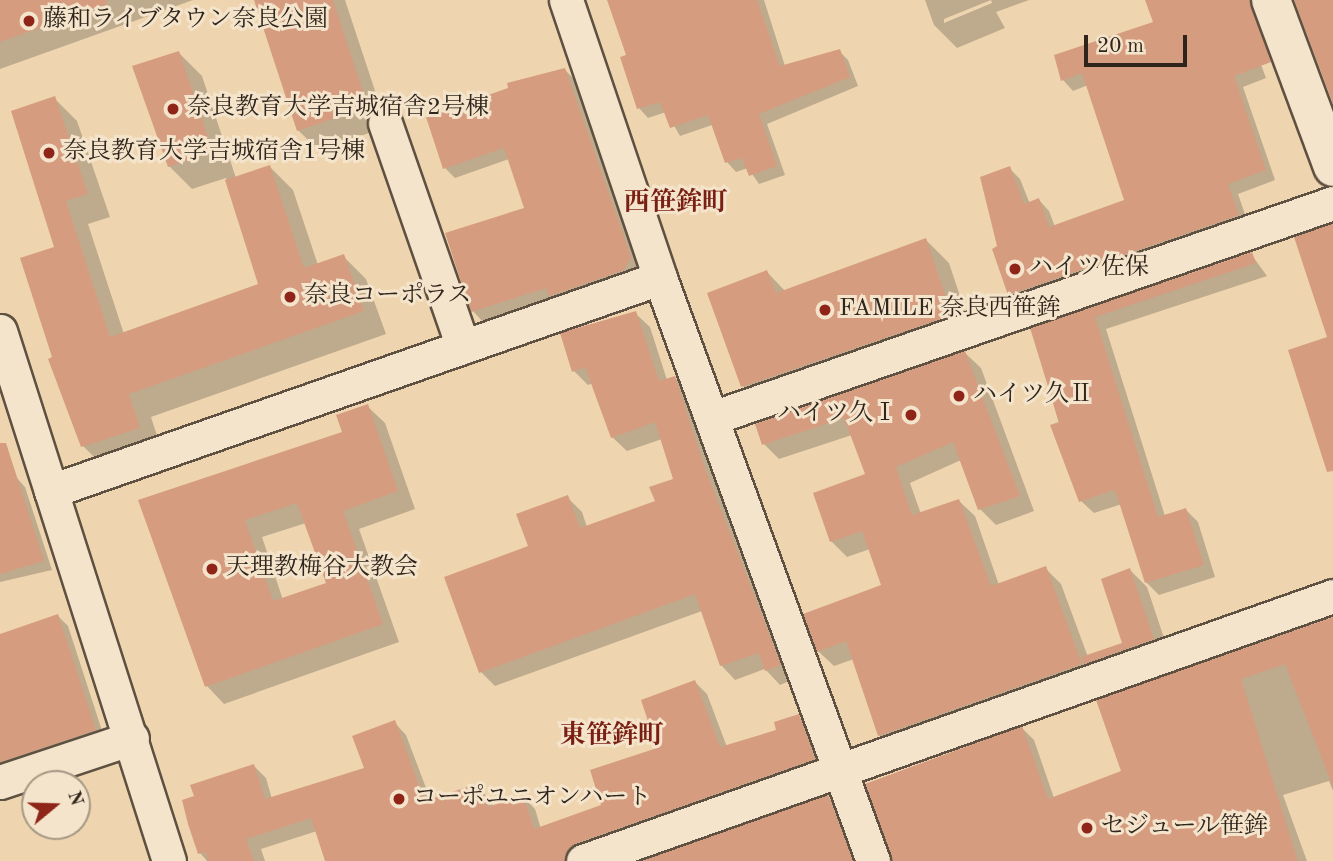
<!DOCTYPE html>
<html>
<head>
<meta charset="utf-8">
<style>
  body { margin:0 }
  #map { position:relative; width:1333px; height:861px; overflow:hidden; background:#eed5af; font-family:"Old Standard TT","Noto Serif JP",serif }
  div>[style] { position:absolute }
  .shadow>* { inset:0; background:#0003 }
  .building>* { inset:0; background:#d69c80 }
  .roads { filter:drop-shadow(2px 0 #5f5141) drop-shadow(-2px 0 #5f5141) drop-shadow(0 2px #5f5141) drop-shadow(0 -2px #5f5141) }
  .minor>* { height:33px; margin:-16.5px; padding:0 16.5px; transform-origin:16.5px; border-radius:16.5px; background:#f4e4cb }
  .secondary>* { height:38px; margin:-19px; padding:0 19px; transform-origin:19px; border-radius:19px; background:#f4e4cb }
  .dots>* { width:19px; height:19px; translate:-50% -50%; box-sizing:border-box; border:4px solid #f4e4cb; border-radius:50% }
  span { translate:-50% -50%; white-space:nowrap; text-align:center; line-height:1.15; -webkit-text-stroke:6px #f4e4cb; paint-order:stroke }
  .poi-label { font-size:24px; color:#2f251c }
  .left { translate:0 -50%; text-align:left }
  .right { translate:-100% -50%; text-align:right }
  .neighbourhood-label { font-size:26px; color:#7a1f14; font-weight:700 }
  .north { position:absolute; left:21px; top:770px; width:70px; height:70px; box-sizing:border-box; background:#f4e4cb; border:2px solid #a59885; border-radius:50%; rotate:71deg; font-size:19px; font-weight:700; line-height:28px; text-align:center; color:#2f251c }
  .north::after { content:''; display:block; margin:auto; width:24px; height:32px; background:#8f2418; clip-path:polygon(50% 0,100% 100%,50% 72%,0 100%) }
  .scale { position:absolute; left:1084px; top:35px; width:103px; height:32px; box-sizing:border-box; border:4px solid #2f251c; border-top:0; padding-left:9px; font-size:21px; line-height:24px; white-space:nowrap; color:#2f251c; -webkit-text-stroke:5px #f4e4cb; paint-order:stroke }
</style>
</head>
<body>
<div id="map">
  <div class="shadow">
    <div style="clip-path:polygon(0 0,193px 0,0 69px)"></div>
    <div style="clip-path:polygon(256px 0,345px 0,387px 127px,318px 150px,298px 130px)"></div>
    <div style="clip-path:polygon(609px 0,764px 0,785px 66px,839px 51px,848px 60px,858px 86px,767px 124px,785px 175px,759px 184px,748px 168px,736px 172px,727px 162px,712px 125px,680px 136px,666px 112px,648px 118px,639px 108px,628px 56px)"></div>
    <div style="clip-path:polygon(evenodd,925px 0,1029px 0,996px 12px,1005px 28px,957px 48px,934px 25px,925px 0,991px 0,992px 3px,944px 23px,944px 19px,991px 0)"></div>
    <div style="clip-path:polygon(1147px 0,1237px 0,1266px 78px,1243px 87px,1275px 180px,1238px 194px,1249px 226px,1020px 305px,1009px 294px,999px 247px,1009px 168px,1020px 179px,1030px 204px,1039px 200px,1049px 211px,1055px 227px,1127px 201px,1088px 85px,1073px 91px,1063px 80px,1155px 23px)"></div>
    <div style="clip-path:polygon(179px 53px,202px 76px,236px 178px,270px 167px,293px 190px,318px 265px,343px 256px,366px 279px,386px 334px,151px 417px,162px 451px,106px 469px,83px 446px,54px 358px,54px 98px,77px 121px,110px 217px,88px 224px,124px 334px,260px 285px,226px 178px,192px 189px,169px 166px)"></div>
    <div style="clip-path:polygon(564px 69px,574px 79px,640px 268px,482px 321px,473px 311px,526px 209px,509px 159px,455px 178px,445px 168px)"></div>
    <div style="clip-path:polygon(926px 240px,949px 263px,974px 338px,766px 409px,743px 386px,709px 294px,767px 272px,786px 292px)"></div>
    <div style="clip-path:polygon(1251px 254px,1267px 276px,1106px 329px,1165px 516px,1186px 510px,1198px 522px,1215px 577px,1159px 595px,1146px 582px,1122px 504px,1094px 513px,1081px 501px,1032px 329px)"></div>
    <div style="clip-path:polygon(635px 313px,650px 327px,667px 380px,675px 378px,689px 392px,794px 679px,780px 685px,765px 669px,735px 680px,721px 665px,702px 611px,495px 686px,481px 672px,530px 547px,567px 497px,582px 512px,587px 527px,657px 502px,676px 480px,662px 439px,627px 451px,612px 437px,593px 383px,588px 385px,574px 371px)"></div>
    <div style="clip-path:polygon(965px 353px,981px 368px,1034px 511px,996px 525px,980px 509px,961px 460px,910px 483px,921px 514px,959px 501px,975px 516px,999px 585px,1045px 568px,1061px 584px,1088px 657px,1124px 644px,1130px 570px,1147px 587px,1170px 656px,895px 751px,879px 735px,854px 659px,834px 666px,818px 651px,883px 586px,870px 549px,847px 557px,831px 541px,867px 475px,852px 435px,779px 459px,764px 444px)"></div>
    <div style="clip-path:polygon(evenodd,367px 406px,385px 423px,415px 509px,359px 529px,399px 642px,224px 704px,207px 686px,140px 501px,344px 433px,367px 406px,306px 523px,328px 584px,283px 600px,262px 537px,306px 523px)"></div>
    <div style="clip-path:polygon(16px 477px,25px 487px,52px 570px,0 582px,0 483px)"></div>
    <div style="clip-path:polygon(58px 616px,68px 626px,105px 740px,0 779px,0 676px)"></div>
    <div style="clip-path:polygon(1333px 618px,1333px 791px,1329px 781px,1283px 795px,1307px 861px,893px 861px,1022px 728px,1034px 740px,1054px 798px,1124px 772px,1099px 701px)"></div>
    <div style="clip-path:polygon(695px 682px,707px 694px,727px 747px,779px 731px,798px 716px,810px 728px,826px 771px,583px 861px,327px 861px,317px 831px,261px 849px,265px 861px,207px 861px,200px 853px,254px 766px,266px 778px,272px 799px,366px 769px,394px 722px,406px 735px,431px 801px,478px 785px,494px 807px,523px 797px,535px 809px,541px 829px,603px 806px,659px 749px)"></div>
    <div style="clip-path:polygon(828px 797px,840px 809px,859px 861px,646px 861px)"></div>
  </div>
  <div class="building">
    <div style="clip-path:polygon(0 0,106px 0,107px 4px,0 42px)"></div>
    <div style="clip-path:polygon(254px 0,333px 0,368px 107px,297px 131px)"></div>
    <div style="clip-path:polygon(607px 0,757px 0,780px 66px,840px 49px,850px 77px,759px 114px,777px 166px,749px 176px,742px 158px,725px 163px,708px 115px,670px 128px,660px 102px,637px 109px,620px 57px,626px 55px)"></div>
    <div style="clip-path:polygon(1145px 0,1250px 0,1271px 62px,1234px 76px,1266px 170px,1228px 184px,1239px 215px,1008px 295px,992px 249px,997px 246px,980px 177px,1010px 166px,1024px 204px,1039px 198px,1049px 227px,1124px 200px,1082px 73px,1061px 81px,1054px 55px,1153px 22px)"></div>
    <div style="clip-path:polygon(1294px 0,1333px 0,1333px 104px)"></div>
    <div style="clip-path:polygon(179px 51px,213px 152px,168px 167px,132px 66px)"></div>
    <div style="clip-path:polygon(565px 68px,631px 257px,624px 270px,549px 296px,546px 288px,471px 312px,445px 233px,524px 208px,504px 148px,443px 169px,426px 117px,508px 88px,507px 83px)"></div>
    <div style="clip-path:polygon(55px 96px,88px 194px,66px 201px,110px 337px,258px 284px,225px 180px,270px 165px,304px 268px,344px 254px,364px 311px,129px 394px,140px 428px,81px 447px,48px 359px,52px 357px,20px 258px,54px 247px,11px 111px)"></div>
    <div style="clip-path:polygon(1333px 223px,1333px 471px,1327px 472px,1288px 350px,1327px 337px,1294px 237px)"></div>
    <div style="clip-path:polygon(926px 238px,952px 315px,741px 387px,707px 293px,767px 270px,776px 293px)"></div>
    <div style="clip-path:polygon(1252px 252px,1256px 263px,1095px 317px,1158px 517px,1186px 508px,1204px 565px,1145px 583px,1116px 493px,1114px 490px,1079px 502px,1050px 425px,1059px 422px,1030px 328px)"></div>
    <div style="clip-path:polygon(636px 311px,659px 381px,675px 376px,705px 469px,781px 665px,765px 671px,759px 653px,720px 666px,695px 594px,479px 673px,444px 577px,528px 546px,516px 514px,568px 495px,580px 528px,655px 501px,649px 487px,673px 479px,655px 422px,611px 438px,585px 367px,572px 372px,560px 333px)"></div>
    <div style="clip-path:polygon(965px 351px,1020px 496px,978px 510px,953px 442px,896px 467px,912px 515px,959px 499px,991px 586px,1046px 566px,1082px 664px,878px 736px,846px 641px,817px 652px,803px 614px,881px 585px,862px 531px,830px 542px,813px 493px,865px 474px,844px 418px,762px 445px,755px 424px)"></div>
    <div style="clip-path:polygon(evenodd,368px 404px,398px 491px,343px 511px,383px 624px,205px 687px,138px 500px,342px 432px,336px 415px,368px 404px,297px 503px,326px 583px,273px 601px,245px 520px,297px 503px)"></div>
    <div style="clip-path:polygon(0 443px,6px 443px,44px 561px,0 574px)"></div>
    <div style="clip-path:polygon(1130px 568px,1154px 639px,1084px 664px,1081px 657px,1122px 643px,1101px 579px)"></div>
    <div style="clip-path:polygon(58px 614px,96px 730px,0 762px,0 634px)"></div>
    <div style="clip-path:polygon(1333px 617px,1333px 787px,1285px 664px,1241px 679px,1298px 861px,892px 861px,865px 784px,1022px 726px,1048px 799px,1121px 771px,1096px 700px)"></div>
    <div style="clip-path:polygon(695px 680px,720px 747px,776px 730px,774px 722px,799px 714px,815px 759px,577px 843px,568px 849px,564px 861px,325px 861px,311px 818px,246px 839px,254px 861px,208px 861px,205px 852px,198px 854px,188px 824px,182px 800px,194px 796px,190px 785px,254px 764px,265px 799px,364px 768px,352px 736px,395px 720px,425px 801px,479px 783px,488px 807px,523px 795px,534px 829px,601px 805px,590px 770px,657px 748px,641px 700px)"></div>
    <div style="clip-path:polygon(828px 795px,853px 861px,641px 861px)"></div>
  </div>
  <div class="roads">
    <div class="minor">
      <div style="left:566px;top:0;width:293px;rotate:71.3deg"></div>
      <div style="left:660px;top:278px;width:621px;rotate:69.93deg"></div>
      <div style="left:385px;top:123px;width:237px;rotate:70.8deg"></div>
      <div style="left:0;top:331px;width:556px;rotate:72.31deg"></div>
      <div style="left:712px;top:418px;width:657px;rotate:-19.1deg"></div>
      <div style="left:51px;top:491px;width:645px;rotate:-19.28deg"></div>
      <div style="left:0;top:782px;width:139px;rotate:-18.4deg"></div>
      <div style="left:583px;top:861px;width:795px;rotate:-19.46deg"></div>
    </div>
    <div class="secondary">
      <div style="left:1271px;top:0;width:178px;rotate:69.6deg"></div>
    </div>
  </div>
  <div class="dots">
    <div style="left:29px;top:21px;background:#8f2418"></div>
    <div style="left:173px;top:109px;background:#8f2418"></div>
    <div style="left:49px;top:153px;background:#8f2418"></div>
    <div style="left:1015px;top:269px;background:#8f2418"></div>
    <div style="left:290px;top:297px;background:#8f2418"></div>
    <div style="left:825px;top:310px;background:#8f2418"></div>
    <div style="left:959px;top:396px;background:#8f2418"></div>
    <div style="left:911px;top:415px;background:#8f2418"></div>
    <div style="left:212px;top:569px;background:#8f2418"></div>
    <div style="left:399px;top:799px;background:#8f2418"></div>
    <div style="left:1087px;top:828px;background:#8f2418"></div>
  </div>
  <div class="poi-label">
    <span class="left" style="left:43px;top:21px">藤和ライブタウン奈良公園</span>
    <span class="left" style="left:187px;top:109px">奈良教育大学吉城宿舎2号棟</span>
    <span class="left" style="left:63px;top:153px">奈良教育大学吉城宿舎1号棟</span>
    <span class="left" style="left:1029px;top:269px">ハイツ佐保</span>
    <span class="left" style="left:304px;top:297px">奈良コーポラス</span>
    <span class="left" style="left:839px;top:310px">FAMILE 奈良西笹鉾</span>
    <span class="left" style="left:973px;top:396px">ハイツ久Ⅱ</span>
    <span class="right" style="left:897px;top:415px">ハイツ久Ⅰ</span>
    <span class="left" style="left:226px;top:569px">天理教梅谷大教会</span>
    <span class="left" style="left:413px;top:799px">コーポユニオンハート</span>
    <span class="left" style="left:1101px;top:828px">セジュール笹鉾</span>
  </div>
  <div class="neighbourhood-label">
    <span style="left:676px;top:204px">西笹鉾町</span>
    <span style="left:612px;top:737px">東笹鉾町</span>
  </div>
  <div class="north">N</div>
  <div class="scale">20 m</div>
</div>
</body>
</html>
